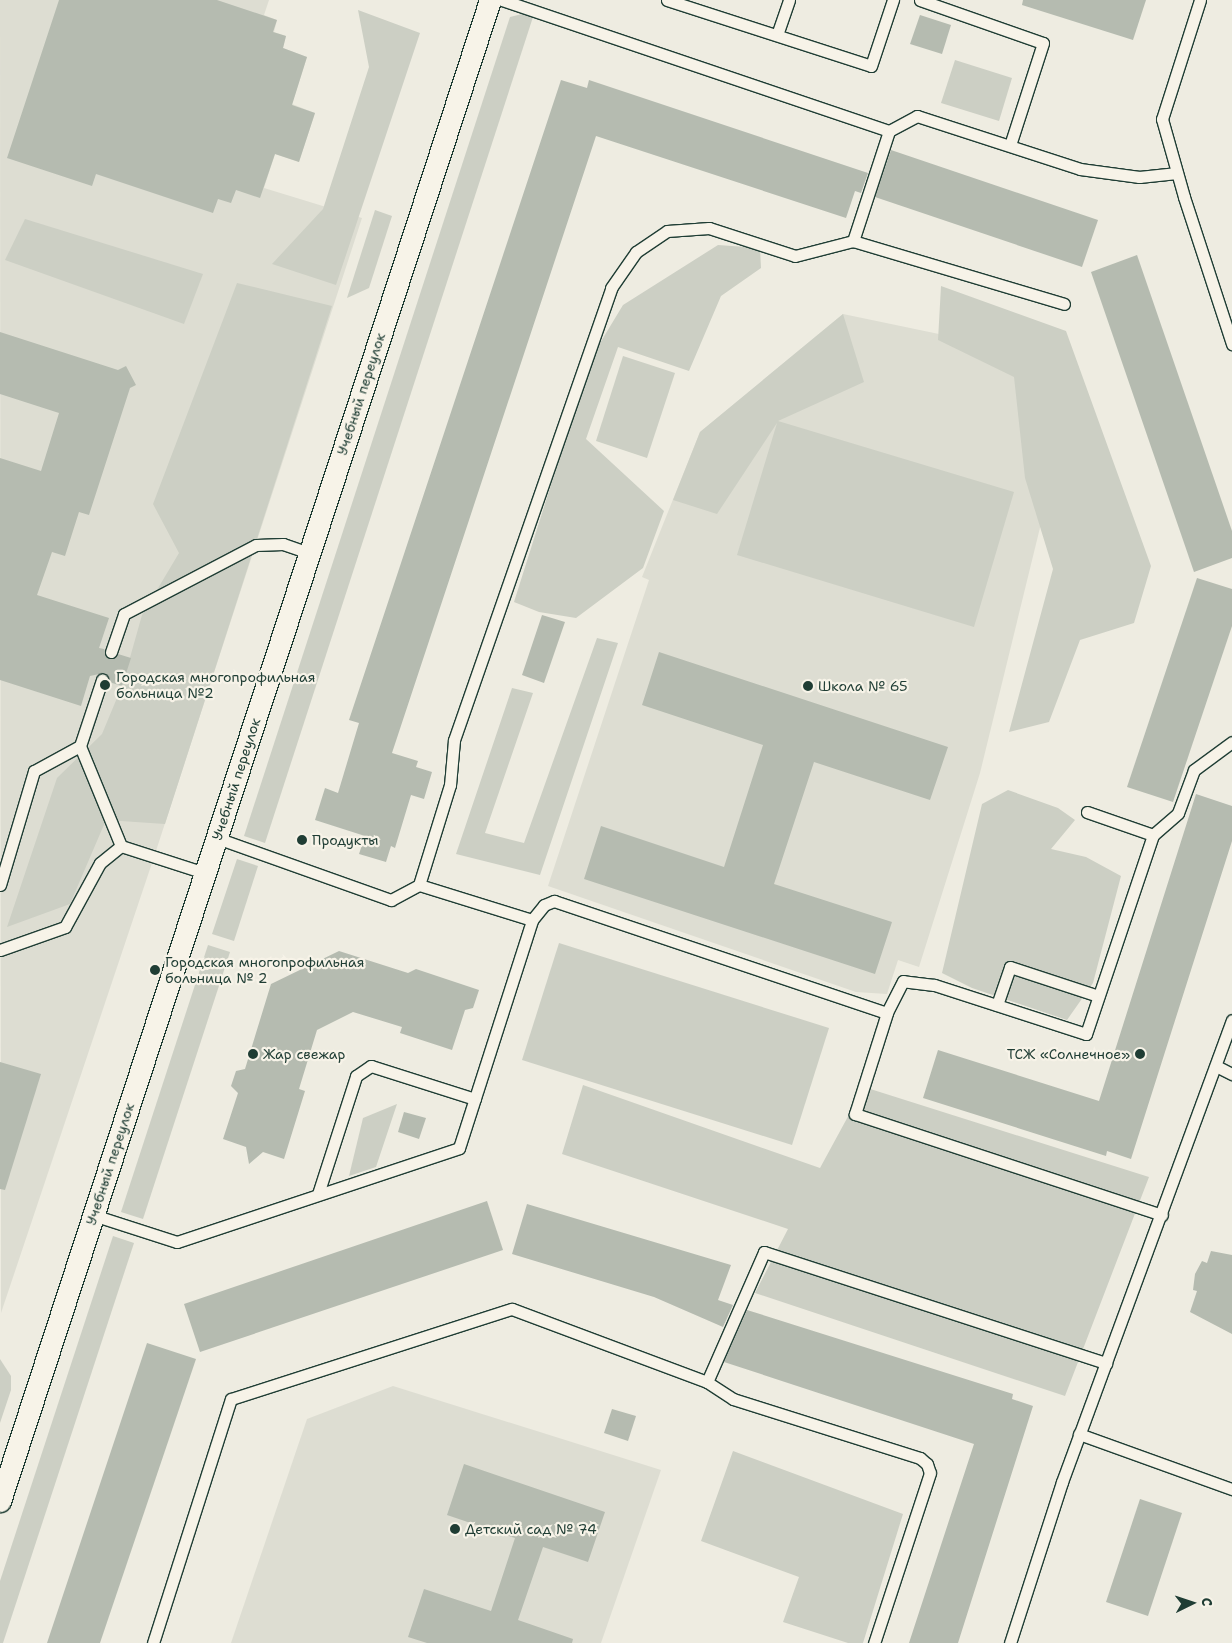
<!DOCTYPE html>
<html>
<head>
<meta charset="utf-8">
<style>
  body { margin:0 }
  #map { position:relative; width:1232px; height:1643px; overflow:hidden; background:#eeece1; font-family:"Shantell Sans",sans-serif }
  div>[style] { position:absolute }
  .built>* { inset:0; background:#ddddd2 }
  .green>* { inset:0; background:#cccfc4 }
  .building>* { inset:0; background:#b5bbb0 }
  .roads { filter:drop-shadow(1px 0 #1f3d34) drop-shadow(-1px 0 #1f3d34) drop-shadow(0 1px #1f3d34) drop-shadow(0 -1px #1f3d34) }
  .lane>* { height:11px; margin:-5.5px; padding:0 5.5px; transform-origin:5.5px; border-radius:5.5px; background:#f7f3e8 }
  .street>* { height:21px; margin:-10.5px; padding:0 10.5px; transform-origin:10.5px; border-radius:10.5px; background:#f7f3e8 }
  .dots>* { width:14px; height:14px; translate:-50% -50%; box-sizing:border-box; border:2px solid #f7f3e8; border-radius:50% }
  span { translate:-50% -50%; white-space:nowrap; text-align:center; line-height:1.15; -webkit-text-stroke:4.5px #f7f3e8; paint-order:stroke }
  .street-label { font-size:14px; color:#1f3d34 }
  .poi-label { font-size:14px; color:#1f3d34 }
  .left { translate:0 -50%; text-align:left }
  .right { translate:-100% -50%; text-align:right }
  .north { position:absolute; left:1167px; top:1578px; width:50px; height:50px; -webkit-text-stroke:4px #f7f3e8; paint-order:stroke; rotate:86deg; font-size:14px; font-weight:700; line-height:20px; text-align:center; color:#1f3d34 }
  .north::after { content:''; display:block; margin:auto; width:18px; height:22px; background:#1f3d34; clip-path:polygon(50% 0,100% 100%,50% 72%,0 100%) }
</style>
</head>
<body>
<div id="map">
  <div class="built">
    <div style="clip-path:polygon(0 0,269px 0,264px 15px,277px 20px,274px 32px,286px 36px,283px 48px,307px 57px,292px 104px,315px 113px,299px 162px,275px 154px,264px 188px,362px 218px,154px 857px,1px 1313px)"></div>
    <div style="clip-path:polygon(843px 314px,1020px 351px,1048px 495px,980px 773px,919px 967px,898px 960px,887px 994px,856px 992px,548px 886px,649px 580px,642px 577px,700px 432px)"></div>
    <div style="clip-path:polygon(393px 1386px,661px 1470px,601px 1643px,231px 1643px,307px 1419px)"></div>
  </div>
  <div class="green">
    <div style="clip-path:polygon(358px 10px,420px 33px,336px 285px,272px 264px,323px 209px,369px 67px)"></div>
    <div style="clip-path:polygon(522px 14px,533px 17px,265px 843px,244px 836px,510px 17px)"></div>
    <div style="clip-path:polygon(955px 60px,1012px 78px,999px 121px,941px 103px)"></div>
    <div style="clip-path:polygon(375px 210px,392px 216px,369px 288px,347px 298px)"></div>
    <div style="clip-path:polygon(25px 219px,203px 274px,184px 324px,5px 260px)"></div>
    <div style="clip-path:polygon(718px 245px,760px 248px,761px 268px,721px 296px,689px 371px,618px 347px,586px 439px,664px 511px,643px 568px,576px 618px,539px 612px,514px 602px,591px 358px,623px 305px)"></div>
    <div style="clip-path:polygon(237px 283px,332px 306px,165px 824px,106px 820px,70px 904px,7px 927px,57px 778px,102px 734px,122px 686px,142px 615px,179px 553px,153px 504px)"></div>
    <div style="clip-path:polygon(941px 286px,1066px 331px,1151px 566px,1134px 623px,1080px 640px,1049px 722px,1009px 732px,1053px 569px,1025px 478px,1014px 377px,938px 340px)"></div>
    <div style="clip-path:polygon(843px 314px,864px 382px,778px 421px,1014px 492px,974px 627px,737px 555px,777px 423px,717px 514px,673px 500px,700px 432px)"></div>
    <div style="clip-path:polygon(623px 356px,675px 373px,647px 458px,596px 441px)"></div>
    <div style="clip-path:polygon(597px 638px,618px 643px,540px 875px,456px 854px,512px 688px,533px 693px,485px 833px,524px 843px)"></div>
    <div style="clip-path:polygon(1008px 790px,1058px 808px,1075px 820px,1051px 849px,1086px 857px,1121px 876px,1093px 983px,1067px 1020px,972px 988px,942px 973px,982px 804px)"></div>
    <div style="clip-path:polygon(237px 859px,258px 866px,234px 941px,212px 934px)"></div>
    <div style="clip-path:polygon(559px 943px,829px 1028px,792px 1145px,522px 1060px)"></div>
    <div style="clip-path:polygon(208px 945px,230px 952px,143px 1219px,121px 1212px)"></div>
    <div style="clip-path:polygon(583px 1085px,820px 1168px,864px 1087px,1149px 1177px,1065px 1396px,755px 1293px,788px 1229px,562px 1154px)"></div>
    <div style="clip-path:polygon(397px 1104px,376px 1167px,349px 1176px,363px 1118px)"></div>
    <div style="clip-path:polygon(113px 1236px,134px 1243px,3px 1643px,0 1643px,0 1581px)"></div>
    <div style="clip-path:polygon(0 1359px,11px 1376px,11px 1390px,0 1423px)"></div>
    <div style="clip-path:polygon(733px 1451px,903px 1514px,863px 1643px,848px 1643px,783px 1622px,799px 1577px,701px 1541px)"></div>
  </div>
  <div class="building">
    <div style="clip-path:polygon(59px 0,217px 0,277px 20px,273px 32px,286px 36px,283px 48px,307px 57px,292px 105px,315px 113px,299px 162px,275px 154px,260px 198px,236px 190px,231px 203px,218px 199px,213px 213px,96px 174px,92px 186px,7px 158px)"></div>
    <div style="clip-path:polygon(1023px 0,1146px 0,1133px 40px,1022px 5px)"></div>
    <div style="clip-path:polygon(920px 15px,951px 25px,942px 54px,910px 44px)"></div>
    <div style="clip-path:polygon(561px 80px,587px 88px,589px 80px,868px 173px,861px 193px,855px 191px,846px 218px,596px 136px,392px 753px,418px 761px,416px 767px,432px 772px,424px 799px,411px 795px,395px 848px,391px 846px,386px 862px,359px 854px,365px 836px,315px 820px,325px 788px,338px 793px,359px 723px,349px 720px)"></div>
    <div style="clip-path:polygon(891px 150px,1098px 220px,1082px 267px,875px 197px)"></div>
    <div style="clip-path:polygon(1137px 255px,1232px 531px,1232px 558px,1194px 572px,1091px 272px)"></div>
    <div style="clip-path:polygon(0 332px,118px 370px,126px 366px,136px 385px,130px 388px,89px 515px,79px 512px,65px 556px,52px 552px,37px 595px,109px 618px,99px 648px,104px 649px,109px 659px,118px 654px,131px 658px,122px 686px,109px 682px,104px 673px,90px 676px,81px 706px,0 680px,0 458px,41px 471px,59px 413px,0 394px)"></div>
    <div style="clip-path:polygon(1197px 578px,1232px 589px,1232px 626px,1173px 802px,1127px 787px)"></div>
    <div style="clip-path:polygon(542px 615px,565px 622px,544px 683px,522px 675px)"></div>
    <div style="clip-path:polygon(659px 652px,948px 747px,930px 800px,814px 762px,774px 884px,892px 922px,875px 974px,584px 879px,601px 826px,724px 867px,763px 745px,642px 705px)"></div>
    <div style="clip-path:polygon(1196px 794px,1232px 806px,1232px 841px,1131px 1159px,1107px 1151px,1106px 1156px,923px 1098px,938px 1050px,1099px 1101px)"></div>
    <div style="clip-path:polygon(339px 951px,408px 973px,416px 969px,479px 990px,473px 1008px,465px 1010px,452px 1050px,400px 1033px,402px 1027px,353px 1012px,317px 1030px,299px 1089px,305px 1091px,284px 1159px,263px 1152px,249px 1164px,246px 1147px,223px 1139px,238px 1093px,231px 1086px,236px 1071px,245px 1069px,271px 984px)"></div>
    <div style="clip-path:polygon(0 1062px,41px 1074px,5px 1190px,0 1189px)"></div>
    <div style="clip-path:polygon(404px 1112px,426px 1118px,419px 1139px,398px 1132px)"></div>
    <div style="clip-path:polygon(487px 1201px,503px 1250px,200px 1352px,184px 1304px)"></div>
    <div style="clip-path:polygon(527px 1204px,731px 1265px,718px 1300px,733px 1305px,723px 1327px,654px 1297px,512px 1254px)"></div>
    <div style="clip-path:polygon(1211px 1251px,1232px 1255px,1232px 1334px,1190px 1312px,1197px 1291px,1193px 1290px,1195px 1274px,1202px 1261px,1207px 1263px)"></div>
    <div style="clip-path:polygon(747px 1310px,1013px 1394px,1012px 1399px,1033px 1406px,958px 1643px,909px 1643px,974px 1444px,724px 1362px)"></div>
    <div style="clip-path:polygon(147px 1343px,196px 1359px,100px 1643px,47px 1643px)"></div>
    <div style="clip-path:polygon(612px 1409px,636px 1416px,628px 1441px,604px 1433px)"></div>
    <div style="clip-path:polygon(464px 1464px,605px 1512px,588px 1562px,543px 1547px,518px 1620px,573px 1639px,572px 1643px,427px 1643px,408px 1637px,424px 1589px,491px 1611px,515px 1538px,447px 1515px)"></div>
    <div style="clip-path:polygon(1140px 1499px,1182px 1513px,1148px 1616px,1106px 1602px)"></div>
  </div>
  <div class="roads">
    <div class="lane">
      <div style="left:502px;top:0;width:409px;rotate:18.7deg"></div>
      <div style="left:889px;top:131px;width:116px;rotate:108.1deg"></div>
      <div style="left:667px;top:0;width:214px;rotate:17.9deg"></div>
      <div style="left:871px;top:66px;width:70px;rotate:-71.6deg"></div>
      <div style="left:920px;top:0;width:130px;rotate:19.3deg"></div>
      <div style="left:1043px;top:43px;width:107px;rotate:107.9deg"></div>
      <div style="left:1200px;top:0;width:125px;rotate:107.7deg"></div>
      <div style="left:1162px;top:119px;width:81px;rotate:74.2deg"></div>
      <div style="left:1184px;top:197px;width:155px;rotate:71.9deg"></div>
      <div style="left:777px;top:35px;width:37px;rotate:-71deg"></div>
      <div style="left:889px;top:131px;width:32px;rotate:-28deg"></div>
      <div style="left:917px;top:116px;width:171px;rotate:18deg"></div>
      <div style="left:1080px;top:169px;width:60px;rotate:7.7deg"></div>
      <div style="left:1139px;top:177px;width:38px;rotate:-6deg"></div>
      <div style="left:111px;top:652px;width:40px;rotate:-71.1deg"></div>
      <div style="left:124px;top:614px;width:149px;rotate:-27.6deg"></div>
      <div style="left:256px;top:545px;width:27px;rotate:-2deg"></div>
      <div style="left:283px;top:544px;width:28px;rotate:19deg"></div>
      <div style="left:80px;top:746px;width:108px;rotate:67.7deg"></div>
      <div style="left:121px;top:846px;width:88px;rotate:17.8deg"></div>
      <div style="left:1087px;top:812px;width:70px;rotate:19.2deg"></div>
      <div style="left:1153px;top:835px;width:210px;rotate:108.6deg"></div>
      <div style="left:1086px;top:1034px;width:160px;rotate:-162.1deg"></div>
      <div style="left:934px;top:985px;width:31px;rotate:-173deg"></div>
      <div style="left:903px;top:981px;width:36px;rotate:117deg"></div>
      <div style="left:887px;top:1013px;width:106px;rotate:107.6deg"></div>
      <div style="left:855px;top:1114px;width:323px;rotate:18.2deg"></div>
      <div style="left:1153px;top:835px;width:33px;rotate:-41deg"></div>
      <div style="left:1178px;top:813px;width:46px;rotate:-69.6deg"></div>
      <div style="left:1194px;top:770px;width:47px;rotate:-36.4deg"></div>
      <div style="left:0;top:885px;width:119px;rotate:-73.4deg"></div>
      <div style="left:34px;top:771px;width:52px;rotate:-28.5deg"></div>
      <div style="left:80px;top:746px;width:70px;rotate:-71.6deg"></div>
      <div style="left:419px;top:885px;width:105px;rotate:-72.8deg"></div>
      <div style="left:450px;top:785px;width:45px;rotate:-84.9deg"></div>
      <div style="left:454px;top:740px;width:478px;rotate:-70.8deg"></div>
      <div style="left:611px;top:288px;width:44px;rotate:-55.2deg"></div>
      <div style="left:636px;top:252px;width:37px;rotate:-34deg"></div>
      <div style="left:667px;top:231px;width:42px;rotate:-4.1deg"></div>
      <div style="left:709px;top:228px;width:90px;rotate:18deg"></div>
      <div style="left:795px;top:256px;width:60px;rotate:-14.5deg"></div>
      <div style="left:853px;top:241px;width:220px;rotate:16.6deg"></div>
      <div style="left:532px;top:920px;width:19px;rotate:-51deg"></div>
      <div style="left:544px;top:905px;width:11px;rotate:-22deg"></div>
      <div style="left:554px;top:901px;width:351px;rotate:18.6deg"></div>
      <div style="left:0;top:950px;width:69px;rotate:-19.5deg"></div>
      <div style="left:65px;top:927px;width:73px;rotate:-61.3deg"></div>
      <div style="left:100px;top:863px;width:27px;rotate:-39deg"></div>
      <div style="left:997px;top:1005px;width:40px;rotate:-71.1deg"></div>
      <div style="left:1010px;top:967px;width:93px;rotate:18.2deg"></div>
      <div style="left:1216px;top:1066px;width:18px;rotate:27deg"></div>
      <div style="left:318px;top:1194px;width:124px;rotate:-72.1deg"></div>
      <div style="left:356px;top:1076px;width:18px;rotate:-34deg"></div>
      <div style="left:371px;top:1066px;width:109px;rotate:17.6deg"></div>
      <div style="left:93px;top:1215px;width:88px;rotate:17.8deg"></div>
      <div style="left:177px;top:1242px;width:297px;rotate:-18.4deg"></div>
      <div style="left:459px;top:1148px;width:239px;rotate:-72.2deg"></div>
      <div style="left:532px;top:920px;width:118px;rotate:-162.8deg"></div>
      <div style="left:419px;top:885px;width:32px;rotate:152deg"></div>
      <div style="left:391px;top:900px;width:185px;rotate:-160.4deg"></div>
      <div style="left:707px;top:1382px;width:142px;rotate:-66.3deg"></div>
      <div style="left:764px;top:1252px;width:360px;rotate:18deg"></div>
      <div style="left:1079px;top:1434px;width:163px;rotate:19.8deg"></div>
      <div style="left:153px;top:1643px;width:256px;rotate:-72.3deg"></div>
      <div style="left:231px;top:1399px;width:295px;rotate:-17.8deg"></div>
      <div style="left:512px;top:1309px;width:208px;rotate:20.5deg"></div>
      <div style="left:707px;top:1382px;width:31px;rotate:33deg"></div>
      <div style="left:733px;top:1399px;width:196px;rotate:17.5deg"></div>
      <div style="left:920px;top:1458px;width:9px;rotate:41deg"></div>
      <div style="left:927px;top:1464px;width:9px;rotate:72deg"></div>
      <div style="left:930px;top:1473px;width:179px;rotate:108.2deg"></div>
      <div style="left:1010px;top:1643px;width:169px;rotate:-72.1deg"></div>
      <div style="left:1062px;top:1482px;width:492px;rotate:-69.8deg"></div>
    </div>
    <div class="street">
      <div style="left:0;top:1501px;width:1579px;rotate:-71.92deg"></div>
    </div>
  </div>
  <div class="dots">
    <div style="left:105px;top:685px;background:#1f3d34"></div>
    <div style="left:808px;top:686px;background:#1f3d34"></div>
    <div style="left:302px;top:840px;background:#1f3d34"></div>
    <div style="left:155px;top:970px;background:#1f3d34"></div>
    <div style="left:253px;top:1054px;background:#1f3d34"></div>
    <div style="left:1140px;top:1054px;background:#1f3d34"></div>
    <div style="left:455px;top:1529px;background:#1f3d34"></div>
  </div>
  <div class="street-label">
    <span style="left:361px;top:394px;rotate:-72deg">Учебный переулок</span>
    <span style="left:236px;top:779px;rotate:-72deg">Учебный переулок</span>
    <span style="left:110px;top:1164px;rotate:-72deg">Учебный переулок</span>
  </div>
  <div class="poi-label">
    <span class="left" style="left:116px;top:685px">Городская многопрофильная<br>больница №2</span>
    <span class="left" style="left:818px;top:686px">Школа № 65</span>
    <span class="left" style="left:312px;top:840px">Продукты</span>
    <span class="left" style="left:165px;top:970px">Городская многопрофильная<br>больница № 2</span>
    <span class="left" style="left:263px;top:1054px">Жар свежар</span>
    <span class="right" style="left:1130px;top:1054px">ТСЖ «Солнечное»</span>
    <span class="left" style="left:465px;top:1529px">Детский сад № 74</span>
  </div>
  <div class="north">С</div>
</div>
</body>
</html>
